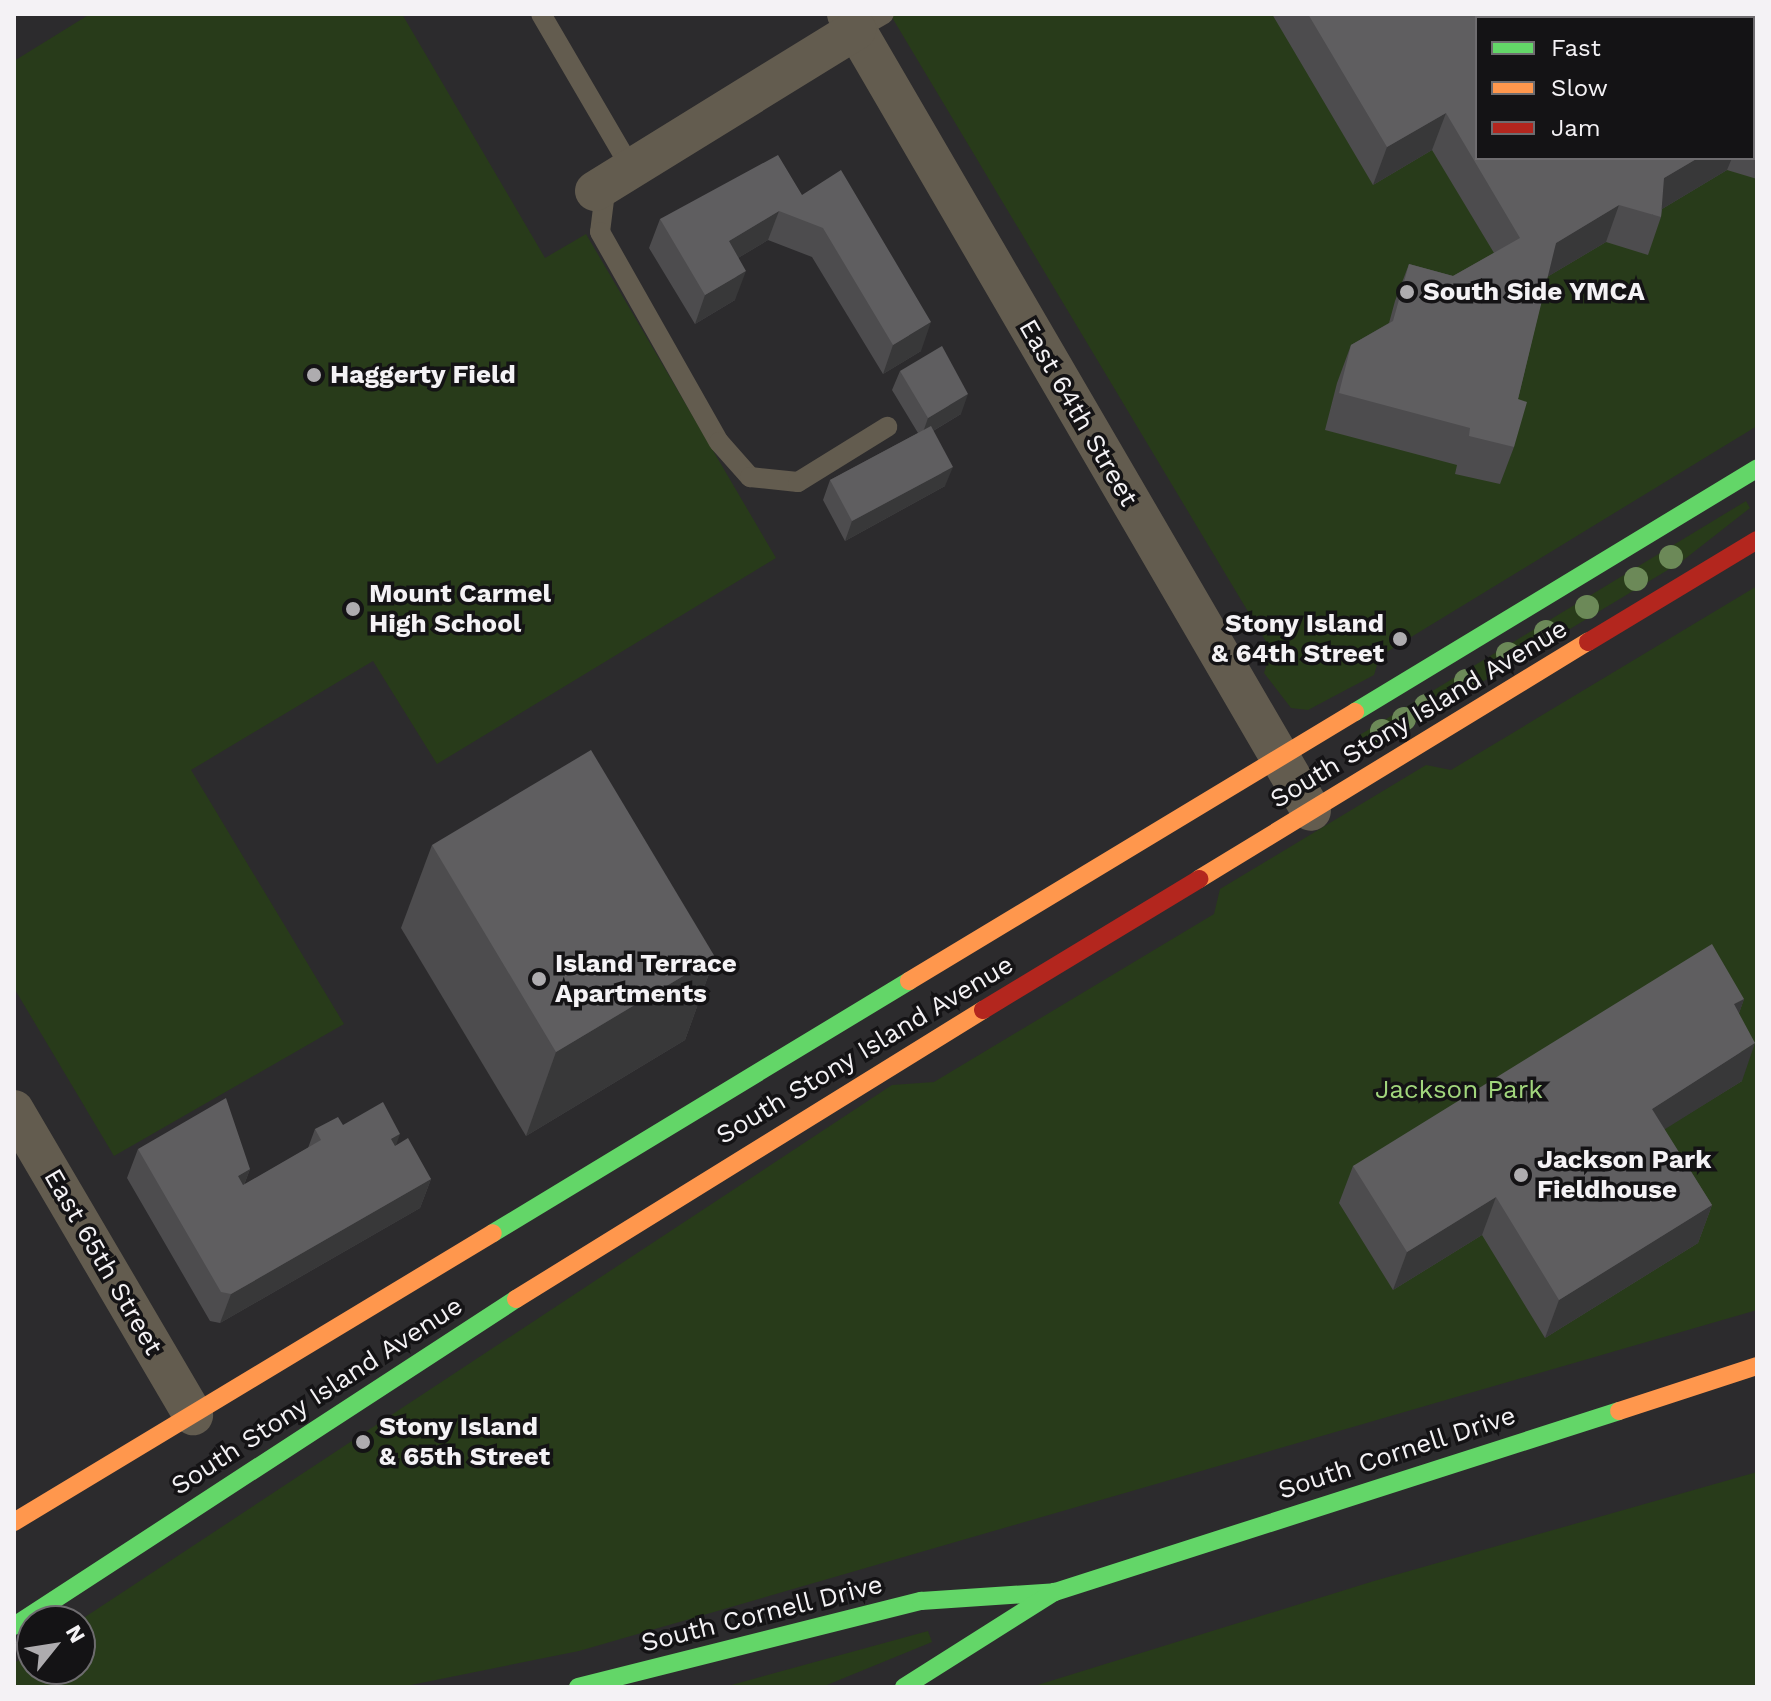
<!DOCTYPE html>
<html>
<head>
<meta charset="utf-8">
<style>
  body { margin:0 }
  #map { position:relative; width:1771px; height:1701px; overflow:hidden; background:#2c2b2d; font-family:"Work Sans",sans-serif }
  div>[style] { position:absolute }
  .green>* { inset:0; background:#283b1a }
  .lane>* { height:20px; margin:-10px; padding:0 10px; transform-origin:10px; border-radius:10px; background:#635c4f }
  .street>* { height:40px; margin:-20px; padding:0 20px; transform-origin:20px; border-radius:20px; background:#635c4f }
  .fast>* { height:18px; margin:-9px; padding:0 9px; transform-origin:9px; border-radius:9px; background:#63d668 }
  .slow>* { height:18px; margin:-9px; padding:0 9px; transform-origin:9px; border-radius:9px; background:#ff974d }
  .jam>* { height:18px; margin:-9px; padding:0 9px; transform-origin:9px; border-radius:9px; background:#b3261e }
  .trees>* { width:24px; height:24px; margin:-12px; border-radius:50%; background:#6c8958 }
  .wall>* { inset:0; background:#4d4c4e }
  .shaded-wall>* { inset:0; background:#383839 }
  .building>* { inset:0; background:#5f5e60 }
  .dots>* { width:22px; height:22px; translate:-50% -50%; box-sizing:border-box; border:4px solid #141315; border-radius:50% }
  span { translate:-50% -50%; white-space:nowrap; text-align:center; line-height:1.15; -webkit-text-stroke:7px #141315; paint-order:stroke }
  .poi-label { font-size:26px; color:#f4f2f5; font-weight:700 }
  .left { translate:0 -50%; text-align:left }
  .right { translate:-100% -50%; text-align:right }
  .street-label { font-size:26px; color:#f4f2f5 }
  .park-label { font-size:26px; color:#a1d67c }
  .frame { position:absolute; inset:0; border:16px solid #f4f2f5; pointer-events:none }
  .legend { position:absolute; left:1475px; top:16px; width:280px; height:144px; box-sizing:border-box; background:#141315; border:2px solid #6e6c6f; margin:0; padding:10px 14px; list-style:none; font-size:24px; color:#f4f2f5 }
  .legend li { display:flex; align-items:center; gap:16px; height:40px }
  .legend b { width:40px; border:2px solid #6e6c6f }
  .north { position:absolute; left:16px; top:1605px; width:80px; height:80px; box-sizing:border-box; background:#141315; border:2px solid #6e6c6f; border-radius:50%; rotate:60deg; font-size:22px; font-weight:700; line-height:32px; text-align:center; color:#f4f2f5 }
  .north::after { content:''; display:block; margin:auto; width:28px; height:36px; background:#aeacaf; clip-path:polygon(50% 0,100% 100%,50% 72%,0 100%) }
</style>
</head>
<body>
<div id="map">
  <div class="green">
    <div style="clip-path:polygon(90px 14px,402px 14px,545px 258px,586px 234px,776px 558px,437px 764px,373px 661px,191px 770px,344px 1024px,114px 1156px,14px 988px,14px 61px)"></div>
    <div style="clip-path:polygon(evenodd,890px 14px,1757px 14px,1757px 426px,1380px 656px,1374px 675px,1308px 710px,1291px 708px,1264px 673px,1271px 650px,890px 14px,1477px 18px,1753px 18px,1753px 158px,1477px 158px,1477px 18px)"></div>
    <div style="clip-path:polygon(1746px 501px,1750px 508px,1681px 562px,1366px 752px,1358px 736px)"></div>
    <div style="clip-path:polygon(1757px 586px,1757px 1310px,579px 1651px,401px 1687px,14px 1687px,14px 1663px,32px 1652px,32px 1669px,80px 1669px,79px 1621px,892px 1085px,934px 1082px,1214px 914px,1220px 889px,1426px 765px,1451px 770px)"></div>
    <div style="clip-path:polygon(1757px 1472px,1757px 1687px,1031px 1687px,1374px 1581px)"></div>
    <div style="clip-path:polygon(928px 1631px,932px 1642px,822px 1687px,724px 1687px)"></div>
  </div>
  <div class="lane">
    <div style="left:541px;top:14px;width:178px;rotate:59.7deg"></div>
    <div style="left:856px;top:30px;width:32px;rotate:-30deg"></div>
    <div style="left:606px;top:184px;width:48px;rotate:97.1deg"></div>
    <div style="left:600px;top:232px;width:241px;rotate:60.5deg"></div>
    <div style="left:719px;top:442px;width:47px;rotate:48.5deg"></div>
    <div style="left:750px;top:477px;width:48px;rotate:5.9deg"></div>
    <div style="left:798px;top:482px;width:105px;rotate:-31.7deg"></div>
  </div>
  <div class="street">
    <div style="left:847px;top:14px;width:922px;rotate:59.79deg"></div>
    <div style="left:595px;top:191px;width:307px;rotate:-31.7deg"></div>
    <div style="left:14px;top:1110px;width:354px;rotate:59.6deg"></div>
  </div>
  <div class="fast">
    <div style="left:1355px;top:712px;width:470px;rotate:-31.2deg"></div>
    <div style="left:493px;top:1233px;width:486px;rotate:-31.2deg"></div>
    <div style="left:14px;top:1626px;width:599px;rotate:-33.08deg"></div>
    <div style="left:578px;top:1687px;width:354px;rotate:-14.1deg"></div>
    <div style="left:921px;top:1601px;width:134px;rotate:-3.8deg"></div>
    <div style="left:1055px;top:1592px;width:592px;rotate:-17.79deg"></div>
    <div style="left:904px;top:1687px;width:178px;rotate:-32.3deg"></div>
  </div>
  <div class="slow">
    <div style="left:1199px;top:879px;width:456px;rotate:-31.4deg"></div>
    <div style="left:909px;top:981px;width:521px;rotate:-31.1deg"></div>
    <div style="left:516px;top:1299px;width:549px;rotate:-31.75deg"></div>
    <div style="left:1619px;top:1411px;width:145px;rotate:-18.1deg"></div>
    <div style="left:14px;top:1522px;width:559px;rotate:-31.1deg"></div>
  </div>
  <div class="jam">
    <div style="left:1588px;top:642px;width:197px;rotate:-31.1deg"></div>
    <div style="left:983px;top:1010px;width:253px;rotate:-31.2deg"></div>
  </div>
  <div class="trees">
    <div style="left:1671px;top:557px"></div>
    <div style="left:1636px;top:579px"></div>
    <div style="left:1587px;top:607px"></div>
    <div style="left:1546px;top:632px"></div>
    <div style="left:1508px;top:654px"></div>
    <div style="left:1466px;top:681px"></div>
    <div style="left:1426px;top:706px"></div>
    <div style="left:1404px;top:719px"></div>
    <div style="left:1382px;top:731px"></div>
  </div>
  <div class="wall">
    <div style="clip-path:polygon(evenodd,1272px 14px,1757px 14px,1757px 179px,1727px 170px,1662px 209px,1661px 217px,1648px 255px,1606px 242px,1547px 277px,1518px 399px,1514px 447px,1500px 484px,1455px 474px,1457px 465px,1325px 430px,1337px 383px,1351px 345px,1389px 323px,1395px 301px,1409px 264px,1453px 276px,1494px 253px,1432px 150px,1373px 185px,1272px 14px,1753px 18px,1753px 158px,1477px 158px,1753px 18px)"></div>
    <div style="clip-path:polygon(802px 195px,921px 351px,883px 374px,812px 257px,768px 240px,738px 258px,735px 300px,695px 324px,649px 248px,660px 219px)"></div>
    <div style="clip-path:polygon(900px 371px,961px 414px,933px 431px,945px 486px,845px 541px,823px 500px,830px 480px,918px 433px,892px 390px)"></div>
    <div style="clip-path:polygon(432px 845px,715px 957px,685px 1040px,526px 1136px,401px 928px)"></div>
    <div style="clip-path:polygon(1744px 999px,1739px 1013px,1742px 1081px,1664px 1129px,1712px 1205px,1698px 1243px,1545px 1338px,1482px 1235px,1393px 1290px,1339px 1203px,1353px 1166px)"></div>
    <div style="clip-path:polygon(343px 1125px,396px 1145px,431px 1179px,420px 1208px,220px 1323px,210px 1321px,127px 1178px,138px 1149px,250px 1169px,244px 1185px,308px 1148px,315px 1129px)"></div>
  </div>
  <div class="shaded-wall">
    <div style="clip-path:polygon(1446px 113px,1432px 150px,1373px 185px,1387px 147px)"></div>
    <div style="clip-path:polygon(1698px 158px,1732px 158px,1727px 170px,1652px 215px,1664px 178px)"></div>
    <div style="clip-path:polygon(1619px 205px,1606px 242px,1542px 280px,1556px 243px)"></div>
    <div style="clip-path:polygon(779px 211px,768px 240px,718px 270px,729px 241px)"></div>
    <div style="clip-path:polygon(746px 271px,735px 300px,695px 324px,705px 295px)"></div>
    <div style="clip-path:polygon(931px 322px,921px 351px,883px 374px,893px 345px)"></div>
    <div style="clip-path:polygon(968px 394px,961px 414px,921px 438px,928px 418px)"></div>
    <div style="clip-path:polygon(953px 467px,945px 486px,845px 541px,852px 521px)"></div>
    <div style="clip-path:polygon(715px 957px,685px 1040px,526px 1136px,556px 1052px)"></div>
    <div style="clip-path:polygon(1744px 999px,1731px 1036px,1734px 1004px)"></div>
    <div style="clip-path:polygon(1755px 1043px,1742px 1081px,1638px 1146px,1652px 1109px)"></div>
    <div style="clip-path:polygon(400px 1134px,390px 1163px,391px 1139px)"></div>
    <div style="clip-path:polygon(250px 1169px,239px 1198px,238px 1176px)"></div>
    <div style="clip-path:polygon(431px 1179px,420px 1208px,220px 1323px,231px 1294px)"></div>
    <div style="clip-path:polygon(1496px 1197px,1482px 1235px,1393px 1290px,1407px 1252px)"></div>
    <div style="clip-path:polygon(1712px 1205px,1698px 1243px,1545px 1338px,1559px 1300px)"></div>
  </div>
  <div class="building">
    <div style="clip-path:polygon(1308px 14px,1757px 14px,1757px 137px,1753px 136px,1753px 18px,1477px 18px,1477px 158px,1698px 158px,1664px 178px,1661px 217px,1619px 205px,1556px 243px,1518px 399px,1527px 402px,1514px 447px,1469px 436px,1470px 428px,1339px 393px,1351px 345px,1393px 321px,1409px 264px,1453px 276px,1520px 238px,1446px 113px,1387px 147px)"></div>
    <div style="clip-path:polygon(778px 155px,802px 195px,841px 170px,931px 322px,893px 345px,823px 228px,779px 211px,729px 241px,746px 271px,705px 295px,660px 219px)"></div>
    <div style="clip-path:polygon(942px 346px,968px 394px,928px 418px,900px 371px)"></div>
    <div style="clip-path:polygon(931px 426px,953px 467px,852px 521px,830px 480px)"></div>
    <div style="clip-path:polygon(591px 750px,715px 957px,556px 1052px,432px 845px)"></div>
    <div style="clip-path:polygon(1712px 944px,1744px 999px,1734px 1004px,1755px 1043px,1652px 1109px,1712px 1205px,1559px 1300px,1496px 1197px,1407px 1252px,1353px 1166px)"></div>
    <div style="clip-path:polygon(226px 1098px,250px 1169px,238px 1176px,243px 1185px,321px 1140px,315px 1129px,338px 1117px,343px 1125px,383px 1102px,400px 1134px,391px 1139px,395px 1146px,408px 1138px,431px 1179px,231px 1294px,221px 1292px,138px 1149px)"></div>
  </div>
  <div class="dots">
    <div style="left:1407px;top:292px;background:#aeacaf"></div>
    <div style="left:314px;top:375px;background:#aeacaf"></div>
    <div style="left:353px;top:609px;background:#aeacaf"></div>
    <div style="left:1400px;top:639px;background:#aeacaf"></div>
    <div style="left:539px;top:979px;background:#aeacaf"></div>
    <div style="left:1521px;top:1175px;background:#aeacaf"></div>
    <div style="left:363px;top:1442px;background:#aeacaf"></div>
  </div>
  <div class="poi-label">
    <span class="left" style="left:1423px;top:292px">South Side YMCA</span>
    <span class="left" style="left:330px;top:375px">Haggerty Field</span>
    <span class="left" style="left:369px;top:609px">Mount Carmel<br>High School</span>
    <span class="right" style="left:1384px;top:639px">Stony Island<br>&amp; 64th Street</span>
    <span class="left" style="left:555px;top:979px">Island Terrace<br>Apartments</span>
    <span class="left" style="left:1537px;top:1175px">Jackson Park<br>Fieldhouse</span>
    <span class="left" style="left:379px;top:1442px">Stony Island<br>&amp; 65th Street</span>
  </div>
  <div class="street-label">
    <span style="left:1078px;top:413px;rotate:60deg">East 64th Street</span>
    <span style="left:1419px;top:714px;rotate:-31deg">South Stony Island Avenue</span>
    <span style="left:865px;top:1050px;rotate:-31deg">South Stony Island Avenue</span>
    <span style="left:103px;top:1262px;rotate:60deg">East 65th Street</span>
    <span style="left:317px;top:1396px;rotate:-33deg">South Stony Island Avenue</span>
    <span style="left:1397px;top:1453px;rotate:-18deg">South Cornell Drive</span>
    <span style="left:762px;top:1614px;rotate:-14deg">South Cornell Drive</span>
  </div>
  <div class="park-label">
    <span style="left:1459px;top:1090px">Jackson Park</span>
  </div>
  <div class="frame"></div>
  <ul class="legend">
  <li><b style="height:10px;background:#63d668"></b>Fast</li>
  <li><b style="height:10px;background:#ff974d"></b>Slow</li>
  <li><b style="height:10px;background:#b3261e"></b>Jam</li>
  </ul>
  <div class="north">N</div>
</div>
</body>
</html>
